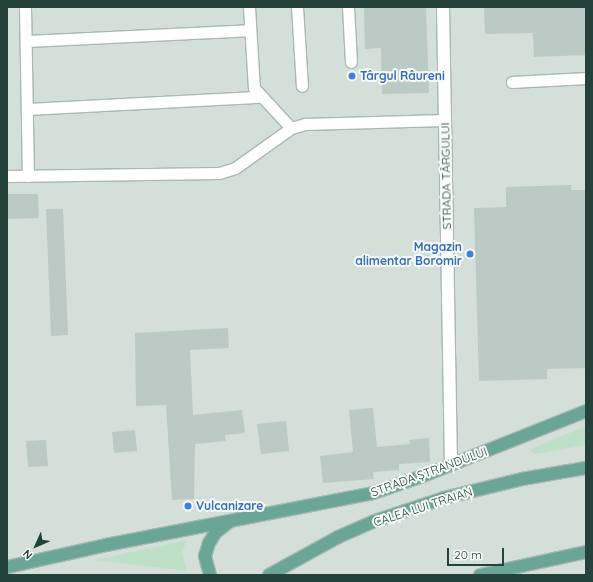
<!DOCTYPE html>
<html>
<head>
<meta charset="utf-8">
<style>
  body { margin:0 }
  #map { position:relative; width:593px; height:582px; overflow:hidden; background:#e6efeb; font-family:Quicksand,sans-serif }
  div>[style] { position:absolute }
  .built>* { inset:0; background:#d4dfda }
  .green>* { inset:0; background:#bfe0c8 }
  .building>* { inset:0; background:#bbcac4 }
  .roads { filter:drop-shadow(1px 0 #a8b8b2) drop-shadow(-1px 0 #a8b8b2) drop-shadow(0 1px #a8b8b2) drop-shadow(0 -1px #a8b8b2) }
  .lane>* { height:11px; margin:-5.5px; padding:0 5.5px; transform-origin:5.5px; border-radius:5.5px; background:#fff }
  .street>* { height:12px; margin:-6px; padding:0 6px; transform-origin:6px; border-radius:6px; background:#fff }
  .primary>* { height:12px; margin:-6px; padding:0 6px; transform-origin:6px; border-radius:6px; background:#6aa596 }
  .dots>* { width:11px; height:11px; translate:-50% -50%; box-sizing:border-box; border:2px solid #f7fbf9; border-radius:50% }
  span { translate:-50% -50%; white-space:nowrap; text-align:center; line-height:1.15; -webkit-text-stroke:4px #f7fbf9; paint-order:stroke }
  .shop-label { font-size:12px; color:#366cbe; font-weight:700 }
  .left { translate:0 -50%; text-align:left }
  .right { translate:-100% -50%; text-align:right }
  .street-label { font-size:12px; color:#24423a }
  .frame { position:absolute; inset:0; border:8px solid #24423a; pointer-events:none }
  .north { position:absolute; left:16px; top:526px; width:40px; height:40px; -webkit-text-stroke:3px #f7fbf9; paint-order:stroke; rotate:225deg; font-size:11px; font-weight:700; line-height:16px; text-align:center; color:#24423a }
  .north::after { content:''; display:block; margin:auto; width:14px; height:18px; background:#24423a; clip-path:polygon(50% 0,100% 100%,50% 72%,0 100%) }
  .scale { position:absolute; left:447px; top:548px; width:57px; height:18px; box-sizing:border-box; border:2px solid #24423a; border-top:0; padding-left:5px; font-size:12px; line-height:14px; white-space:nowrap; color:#24423a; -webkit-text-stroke:3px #f7fbf9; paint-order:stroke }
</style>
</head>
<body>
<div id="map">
  <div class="built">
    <div style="clip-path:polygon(7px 7px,586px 7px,586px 575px,7px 575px)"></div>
  </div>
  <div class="green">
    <div style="clip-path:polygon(586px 426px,586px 445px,535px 454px,530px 451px,533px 448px)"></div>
    <div style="clip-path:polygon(187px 540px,182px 553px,187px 571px,95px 560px)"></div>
  </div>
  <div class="building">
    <div style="clip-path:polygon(364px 7px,426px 7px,429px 93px,382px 94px,381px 48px,365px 49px)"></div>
    <div style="clip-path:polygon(484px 7px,586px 7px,586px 55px,534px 57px,533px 33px,485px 34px)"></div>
    <div style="clip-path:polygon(571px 185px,571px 190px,586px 190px,586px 368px,547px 369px,547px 379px,479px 381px,474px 208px,506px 207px,506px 187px)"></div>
    <div style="clip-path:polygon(7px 194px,38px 194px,39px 218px,7px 219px)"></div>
    <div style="clip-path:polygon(46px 209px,63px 209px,68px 335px,51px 336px)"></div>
    <div style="clip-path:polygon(228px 328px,229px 348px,190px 350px,193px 415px,242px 410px,245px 433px,225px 435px,226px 441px,195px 444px,194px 499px,172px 500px,166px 405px,136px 406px,135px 333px)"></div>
    <div style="clip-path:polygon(373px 408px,377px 447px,410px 444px,409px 440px,429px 438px,430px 462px,399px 464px,399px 470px,373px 472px,374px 479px,323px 483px,320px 456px,353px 452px,349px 410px)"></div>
    <div style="clip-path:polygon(286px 421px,289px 451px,261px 454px,257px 424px)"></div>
    <div style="clip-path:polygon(135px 430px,137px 451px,114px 453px,112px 432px)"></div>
    <div style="clip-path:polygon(46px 440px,48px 466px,28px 467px,26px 441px)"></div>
  </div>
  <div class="roads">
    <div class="lane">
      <div style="left:25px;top:7px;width:169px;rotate:89deg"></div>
      <div style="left:249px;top:7px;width:81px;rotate:86.5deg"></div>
      <div style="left:254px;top:88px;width:54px;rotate:47.2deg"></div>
      <div style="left:297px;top:7px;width:79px;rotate:86.4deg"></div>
      <div style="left:348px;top:7px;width:55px;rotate:86.9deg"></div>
      <div style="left:27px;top:41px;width:222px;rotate:-2.8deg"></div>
      <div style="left:512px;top:82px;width:74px;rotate:-3.1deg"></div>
      <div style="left:28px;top:109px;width:232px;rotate:-3deg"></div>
      <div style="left:7px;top:176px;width:212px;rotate:-0.8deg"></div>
      <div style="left:219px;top:173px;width:17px;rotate:-17deg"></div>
      <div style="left:235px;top:168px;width:69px;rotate:-35.5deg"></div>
      <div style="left:291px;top:128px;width:15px;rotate:-16deg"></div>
      <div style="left:305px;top:124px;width:140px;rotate:-1.6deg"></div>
    </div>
    <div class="street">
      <div style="left:443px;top:7px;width:458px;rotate:89deg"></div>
    </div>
    <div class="primary">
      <div style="left:7px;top:567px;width:101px;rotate:-12.5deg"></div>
      <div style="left:106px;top:545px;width:272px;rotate:-11deg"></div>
      <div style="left:373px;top:493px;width:53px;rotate:-18.8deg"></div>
      <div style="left:423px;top:476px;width:175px;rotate:-21.7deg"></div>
      <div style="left:210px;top:575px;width:20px;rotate:-105deg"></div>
      <div style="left:205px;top:556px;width:14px;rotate:-73deg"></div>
      <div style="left:209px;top:543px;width:13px;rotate:-58deg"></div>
      <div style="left:216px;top:532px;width:16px;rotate:-38deg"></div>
      <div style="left:269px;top:575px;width:79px;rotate:-28.8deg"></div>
      <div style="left:338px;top:537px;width:40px;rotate:-23.4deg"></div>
      <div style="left:375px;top:521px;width:73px;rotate:-18.4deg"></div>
      <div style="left:444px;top:498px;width:80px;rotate:-13.7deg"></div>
      <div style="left:522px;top:479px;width:65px;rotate:-9.8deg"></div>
      <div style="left:480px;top:575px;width:108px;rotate:-12.2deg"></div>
    </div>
  </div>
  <div class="dots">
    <div style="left:352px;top:76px;background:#3f7fe0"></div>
    <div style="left:470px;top:254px;background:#3f7fe0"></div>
    <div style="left:188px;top:506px;background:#3f7fe0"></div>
  </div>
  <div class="shop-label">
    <span class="left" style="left:360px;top:76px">Târgul Râureni</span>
    <span class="right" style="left:462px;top:254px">Magazin<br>alimentar Boromir</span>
    <span class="left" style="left:196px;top:506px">Vulcanizare</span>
  </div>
  <div class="street-label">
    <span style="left:446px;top:176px;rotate:-91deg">STRADA TÂRGULUI</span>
    <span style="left:429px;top:472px;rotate:-20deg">STRADA ȘTRANDULUI</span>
    <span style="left:423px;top:507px;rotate:-18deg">CALEA LUI TRAIAN</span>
  </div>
  <div class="frame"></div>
  <div class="north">N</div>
  <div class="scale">20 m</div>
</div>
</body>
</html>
